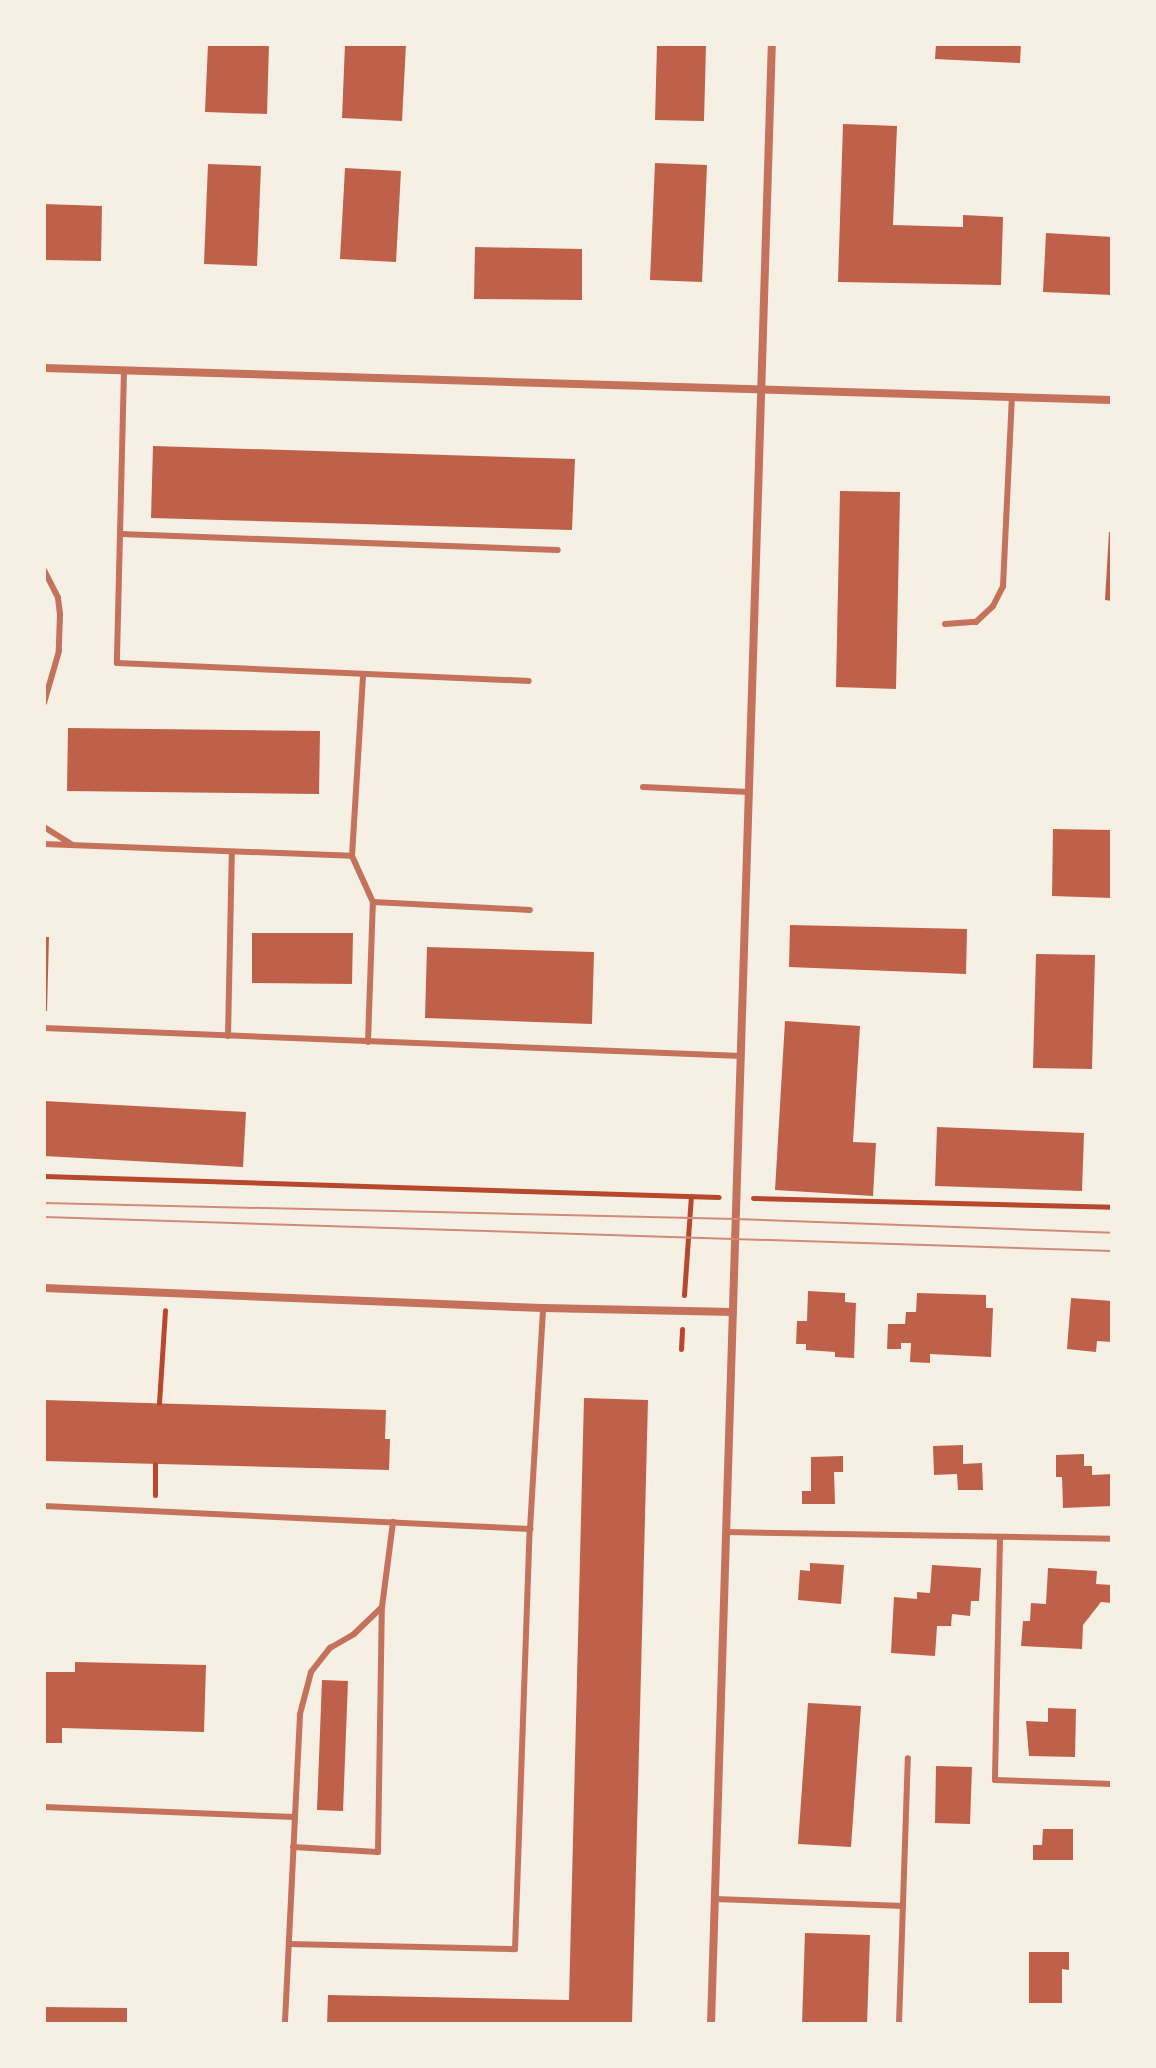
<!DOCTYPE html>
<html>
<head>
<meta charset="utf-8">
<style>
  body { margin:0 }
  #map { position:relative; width:1156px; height:2068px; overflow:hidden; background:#f6efe4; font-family:Barlow,sans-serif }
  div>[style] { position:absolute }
  .building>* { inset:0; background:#bf614a }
  .path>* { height:5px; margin:-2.5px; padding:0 2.5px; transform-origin:2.5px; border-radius:2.5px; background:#b5482f }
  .service>* { height:6px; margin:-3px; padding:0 3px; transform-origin:3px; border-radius:3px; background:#c5725c }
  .minor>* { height:8px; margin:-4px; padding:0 4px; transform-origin:4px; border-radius:4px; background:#c5725c }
  .tram>* { height:2px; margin:-1px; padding:0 1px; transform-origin:1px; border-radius:1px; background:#cf8b77 }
  span { translate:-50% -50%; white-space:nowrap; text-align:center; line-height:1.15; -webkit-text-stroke:8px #f6efe4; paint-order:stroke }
  .frame { position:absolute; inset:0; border:46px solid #f6efe4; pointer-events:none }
</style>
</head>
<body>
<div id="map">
  <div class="building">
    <div style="clip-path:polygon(208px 44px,269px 44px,267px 114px,205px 112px)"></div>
    <div style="clip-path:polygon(345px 44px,406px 44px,402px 121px,342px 118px)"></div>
    <div style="clip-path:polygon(657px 44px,706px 44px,704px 121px,655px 120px)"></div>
    <div style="clip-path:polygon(936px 44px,1021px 44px,1020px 63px,935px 59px)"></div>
    <div style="clip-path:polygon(843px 124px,897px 126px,893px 225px,963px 227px,963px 215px,1003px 217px,1001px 285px,838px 282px)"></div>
    <div style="clip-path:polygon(655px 163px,707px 165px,702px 282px,650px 280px)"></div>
    <div style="clip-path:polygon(208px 164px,261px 166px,257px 266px,204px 264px)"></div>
    <div style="clip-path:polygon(345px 168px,401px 171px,396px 262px,340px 259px)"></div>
    <div style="clip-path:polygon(44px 204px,102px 206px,101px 261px,44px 260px)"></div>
    <div style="clip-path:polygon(1046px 233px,1112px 237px,1112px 295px,1043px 292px)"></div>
    <div style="clip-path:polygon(475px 247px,582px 249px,582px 300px,474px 299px)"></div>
    <div style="clip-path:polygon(153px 446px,575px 459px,572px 530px,151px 518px)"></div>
    <div style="clip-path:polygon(840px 491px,900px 492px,896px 689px,836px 687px)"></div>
    <div style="clip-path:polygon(1109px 532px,1112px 532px,1112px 601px,1105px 600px)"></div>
    <div style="clip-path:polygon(68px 728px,320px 731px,319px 794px,67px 791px)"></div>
    <div style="clip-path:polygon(1053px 829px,1112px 830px,1112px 898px,1052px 896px)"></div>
    <div style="clip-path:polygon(790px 925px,967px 929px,966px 974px,789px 967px)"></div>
    <div style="clip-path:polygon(252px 933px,353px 933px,352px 984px,252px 983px)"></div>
    <div style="clip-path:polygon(44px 937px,49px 937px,47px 1011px,44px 1011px)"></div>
    <div style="clip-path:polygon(427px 947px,594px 952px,592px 1024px,425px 1018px)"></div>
    <div style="clip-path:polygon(1036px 954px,1095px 955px,1092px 1069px,1033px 1068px)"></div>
    <div style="clip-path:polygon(785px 1021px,860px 1026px,853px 1142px,876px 1143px,873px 1196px,775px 1190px)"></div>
    <div style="clip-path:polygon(44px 1101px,246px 1112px,243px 1167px,44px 1156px)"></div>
    <div style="clip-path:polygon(937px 1127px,1084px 1133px,1082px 1191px,935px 1186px)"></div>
    <div style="clip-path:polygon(808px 1291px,845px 1293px,845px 1302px,856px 1303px,854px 1358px,835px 1357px,835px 1352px,806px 1350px,806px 1344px,796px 1344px,797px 1321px,807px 1321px)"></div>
    <div style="clip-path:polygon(917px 1293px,986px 1295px,986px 1308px,993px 1308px,991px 1357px,930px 1354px,930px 1363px,910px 1362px,911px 1343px,901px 1343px,901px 1349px,887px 1349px,888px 1324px,905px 1324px,906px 1312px,916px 1312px)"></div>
    <div style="clip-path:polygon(1071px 1298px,1112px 1301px,1112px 1342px,1097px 1341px,1096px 1352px,1067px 1349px)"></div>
    <div style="clip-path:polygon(584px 1398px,648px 1400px,632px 2024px,327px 2024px,328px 1995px,569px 2000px)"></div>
    <div style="clip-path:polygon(44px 1400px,386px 1410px,385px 1439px,390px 1439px,389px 1470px,44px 1461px)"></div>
    <div style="clip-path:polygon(963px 1445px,963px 1464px,982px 1463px,983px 1490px,958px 1490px,957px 1474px,934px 1475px,933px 1446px)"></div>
    <div style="clip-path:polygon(1084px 1454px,1084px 1466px,1092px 1466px,1092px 1475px,1112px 1474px,1112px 1506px,1063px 1508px,1062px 1477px,1056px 1477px,1056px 1455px)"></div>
    <div style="clip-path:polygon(843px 1456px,843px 1472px,834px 1472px,835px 1504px,802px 1504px,802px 1491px,811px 1491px,811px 1457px)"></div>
    <div style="clip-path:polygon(810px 1563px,844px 1565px,841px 1604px,798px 1600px,800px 1570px,810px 1571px)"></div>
    <div style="clip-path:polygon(932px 1565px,981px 1568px,979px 1601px,971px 1601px,970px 1616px,952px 1614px,951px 1626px,937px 1626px,935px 1656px,891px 1653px,894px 1597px,917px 1599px,917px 1592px,930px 1593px)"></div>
    <div style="clip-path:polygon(1048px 1568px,1097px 1571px,1096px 1584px,1112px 1585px,1112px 1603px,1101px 1602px,1083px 1625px,1082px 1649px,1021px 1646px,1023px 1621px,1030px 1621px,1031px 1603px,1046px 1604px)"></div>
    <div style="clip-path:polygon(75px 1662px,206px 1665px,204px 1732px,62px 1728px,62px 1743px,44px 1743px,44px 1672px,75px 1672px)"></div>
    <div style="clip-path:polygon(322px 1680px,348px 1681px,343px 1811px,317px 1810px)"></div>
    <div style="clip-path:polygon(808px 1703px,861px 1706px,851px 1847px,798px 1844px)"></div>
    <div style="clip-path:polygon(1048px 1708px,1076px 1709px,1075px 1757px,1029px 1756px,1026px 1721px,1048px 1722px)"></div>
    <div style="clip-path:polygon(936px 1766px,972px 1767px,970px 1824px,935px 1823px)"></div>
    <div style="clip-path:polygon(1043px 1829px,1073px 1829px,1073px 1860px,1033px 1860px,1033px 1845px,1042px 1845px)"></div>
    <div style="clip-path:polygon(805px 1933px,870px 1935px,867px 2024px,802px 2024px)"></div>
    <div style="clip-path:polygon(1029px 1952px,1069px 1952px,1069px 1970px,1062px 1969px,1062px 2003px,1029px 2003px)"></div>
    <div style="clip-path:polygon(44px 2007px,127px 2008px,127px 2024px,44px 2024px)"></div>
  </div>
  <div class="path">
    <div style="left:44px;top:1176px;width:675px;rotate:1.78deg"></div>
    <div style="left:753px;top:1198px;width:359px;rotate:1.4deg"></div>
    <div style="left:684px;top:1295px;width:99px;rotate:-86deg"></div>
    <div style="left:681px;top:1349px;width:20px;rotate:-87deg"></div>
    <div style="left:159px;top:1403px;width:93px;rotate:-86.3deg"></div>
    <div style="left:155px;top:1464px;width:31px;rotate:90deg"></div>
  </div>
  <div class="service">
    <div style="left:124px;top:370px;width:293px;rotate:91.4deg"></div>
    <div style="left:117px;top:663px;width:412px;rotate:2.5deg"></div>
    <div style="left:121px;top:534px;width:437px;rotate:2.1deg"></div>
    <div style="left:44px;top:570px;width:31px;rotate:63deg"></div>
    <div style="left:58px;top:598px;width:16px;rotate:83deg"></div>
    <div style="left:60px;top:614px;width:37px;rotate:92deg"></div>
    <div style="left:59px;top:651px;width:54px;rotate:106.1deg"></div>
    <div style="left:945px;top:624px;width:31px;rotate:-4deg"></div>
    <div style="left:976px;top:622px;width:23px;rotate:-43deg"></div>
    <div style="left:993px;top:606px;width:22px;rotate:-63deg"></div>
    <div style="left:1003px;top:586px;width:189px;rotate:-87.3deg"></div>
    <div style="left:643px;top:787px;width:106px;rotate:2.7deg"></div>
    <div style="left:44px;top:827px;width:32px;rotate:32deg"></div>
    <div style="left:44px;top:844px;width:308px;rotate:2.2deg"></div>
    <div style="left:352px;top:856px;width:182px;rotate:-86.5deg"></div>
    <div style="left:352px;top:856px;width:51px;rotate:65.5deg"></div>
    <div style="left:373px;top:902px;width:157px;rotate:2.9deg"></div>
    <div style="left:44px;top:1028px;width:698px;rotate:2.3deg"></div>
    <div style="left:228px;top:1036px;width:184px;rotate:-88.8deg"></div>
    <div style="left:368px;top:1042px;width:140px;rotate:-88deg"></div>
    <div style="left:44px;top:1506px;width:487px;rotate:2.7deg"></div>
    <div style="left:726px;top:1532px;width:386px;rotate:1deg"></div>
    <div style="left:1000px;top:1538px;width:242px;rotate:91.2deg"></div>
    <div style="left:995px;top:1780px;width:117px;rotate:2deg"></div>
    <div style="left:44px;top:1807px;width:251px;rotate:2.3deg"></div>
    <div style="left:295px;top:1817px;width:207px;rotate:92.8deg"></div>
    <div style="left:295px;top:1817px;width:103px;rotate:-87.2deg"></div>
    <div style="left:300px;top:1714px;width:43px;rotate:-75.3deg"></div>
    <div style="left:311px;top:1672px;width:31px;rotate:-52deg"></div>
    <div style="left:330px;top:1648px;width:28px;rotate:-30deg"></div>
    <div style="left:354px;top:1634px;width:39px;rotate:-44deg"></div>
    <div style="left:293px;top:1847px;width:85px;rotate:3.4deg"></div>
    <div style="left:378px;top:1852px;width:245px;rotate:-89.1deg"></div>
    <div style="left:382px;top:1607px;width:86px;rotate:-82.6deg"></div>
    <div style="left:715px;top:1899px;width:188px;rotate:2.1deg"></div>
    <div style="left:289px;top:1944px;width:226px;rotate:1.3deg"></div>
    <div style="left:515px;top:1949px;width:420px;rotate:-88deg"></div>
    <div style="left:530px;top:1529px;width:221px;rotate:-86.6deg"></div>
    <div style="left:899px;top:2024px;width:266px;rotate:-88.1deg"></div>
  </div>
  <div class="minor">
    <div style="left:44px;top:368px;width:1068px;rotate:1.72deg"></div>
    <div style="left:44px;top:1288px;width:499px;rotate:2.3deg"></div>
    <div style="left:543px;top:1308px;width:190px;rotate:1.2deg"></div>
    <div style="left:711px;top:2024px;width:1981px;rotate:-88.24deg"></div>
  </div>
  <div class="tram">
    <div style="left:44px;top:1203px;width:692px;rotate:1.32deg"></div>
    <div style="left:736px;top:1219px;width:376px;rotate:2.1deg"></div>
    <div style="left:44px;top:1217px;width:1069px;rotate:1.82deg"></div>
  </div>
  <div class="frame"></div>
</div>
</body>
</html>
